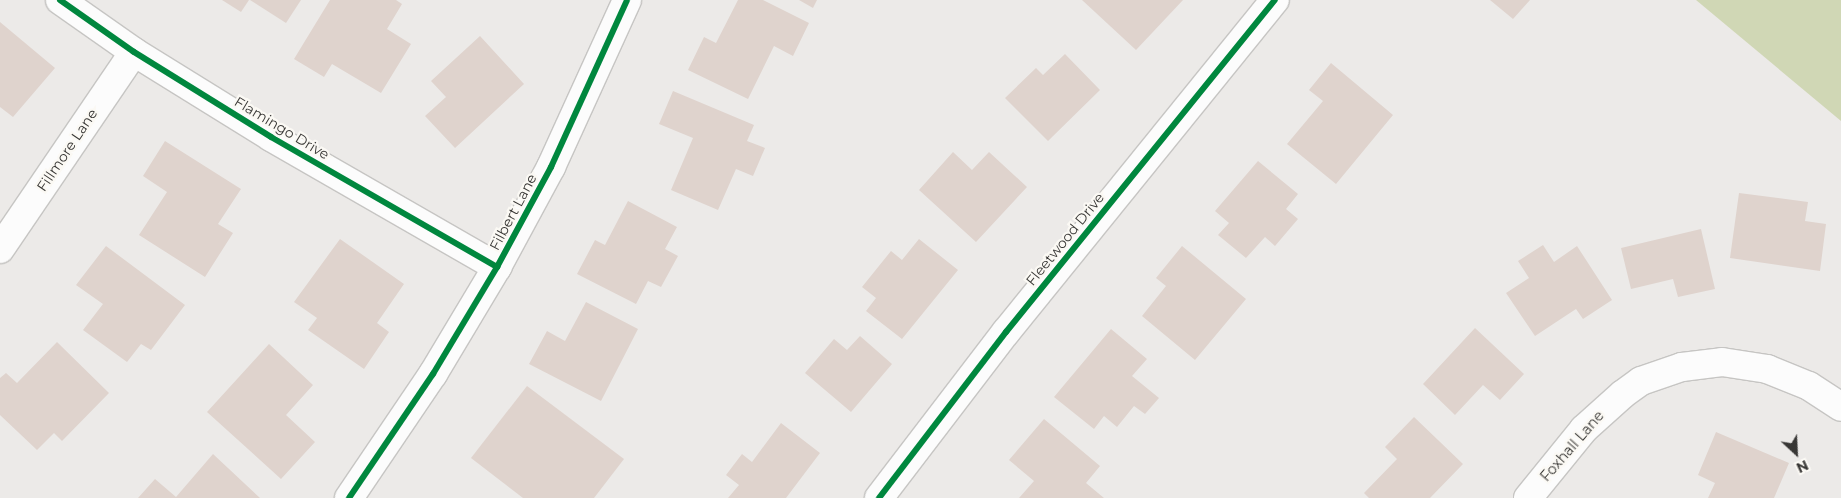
<!DOCTYPE html>
<html>
<head>
<meta charset="utf-8">
<style>
  body { margin:0 }
  #map { position:relative; width:1841px; height:498px; overflow:hidden; background:#eceae8; font-family:Montserrat,sans-serif }
  div>[style] { position:absolute }
  .green>* { inset:0; background:#d0d7b5 }
  .building>* { inset:0; background:#dfd3cd }
  .roads { filter:drop-shadow(1px 0 #c6c5c3) drop-shadow(-1px 0 #c6c5c3) drop-shadow(0 1px #c6c5c3) drop-shadow(0 -1px #c6c5c3) }
  .street>* { height:28px; margin:-14px; padding:0 14px; transform-origin:14px; border-radius:14px; background:#fcfcfc }
  .cycleway>* { height:6px; margin:-3px; padding:0 3px; transform-origin:3px; border-radius:3px; background:#00873e }
  span { translate:-50% -50%; white-space:nowrap; text-align:center; line-height:1.15; -webkit-text-stroke:4.5px #fbf9f4; paint-order:stroke }
  .street-label { font-size:14px; color:#383735 }
  .north { position:absolute; left:1771px; top:428px; width:50px; height:50px; -webkit-text-stroke:4px #fbf9f4; paint-order:stroke; rotate:155deg; font-size:14px; font-weight:700; line-height:20px; text-align:center; color:#383735 }
  .north::after { content:''; display:block; margin:auto; width:18px; height:22px; background:#383735; clip-path:polygon(50% 0,100% 100%,50% 72%,0 100%) }
</style>
</head>
<body>
<div id="map">
  <div class="green">
    <div style="clip-path:polygon(1696px 0,1841px 0,1841px 121px)"></div>
  </div>
  <div class="building">
    <div style="clip-path:polygon(222px 0,249px 0,241px 12px)"></div>
    <div style="clip-path:polygon(250px 0,301px 0,286px 23px)"></div>
    <div style="clip-path:polygon(330px 0,396px 0,402px 4px,387px 29px,411px 44px,381px 93px,332px 64px,324px 77px,294px 59px)"></div>
    <div style="clip-path:polygon(738px 0,763px 0,809px 23px,793px 56px,774px 46px,748px 99px,688px 70px,704px 37px,716px 43px)"></div>
    <div style="clip-path:polygon(799px 0,817px 0,813px 8px)"></div>
    <div style="clip-path:polygon(1082px 0,1183px 0,1136px 50px)"></div>
    <div style="clip-path:polygon(1490px 0,1530px 0,1513px 19px)"></div>
    <div style="clip-path:polygon(0 22px,55px 68px,13px 117px,0 107px)"></div>
    <div style="clip-path:polygon(480px 36px,524px 84px,455px 148px,425px 116px,446px 97px,431px 81px)"></div>
    <div style="clip-path:polygon(1065px 54px,1100px 90px,1048px 141px,1005px 98px,1036px 68px,1043px 75px)"></div>
    <div style="clip-path:polygon(1331px 63px,1393px 115px,1336px 184px,1287px 144px,1323px 101px,1309px 90px)"></div>
    <div style="clip-path:polygon(673px 91px,754px 125px,747px 141px,765px 148px,753px 176px,736px 169px,718px 210px,671px 190px,693px 138px,659px 124px)"></div>
    <div style="clip-path:polygon(165px 141px,241px 189px,218px 224px,233px 233px,205px 277px,139px 235px,167px 192px,143px 176px)"></div>
    <div style="clip-path:polygon(953px 152px,972px 170px,989px 152px,1027px 187px,976px 242px,919px 190px)"></div>
    <div style="clip-path:polygon(1258px 161px,1298px 194px,1286px 209px,1298px 219px,1275px 246px,1265px 237px,1246px 258px,1218px 235px,1229px 223px,1215px 211px)"></div>
    <div style="clip-path:polygon(1739px 193px,1808px 202px,1805px 221px,1826px 224px,1820px 271px,1730px 258px)"></div>
    <div style="clip-path:polygon(628px 201px,677px 227px,665px 249px,678px 256px,661px 287px,648px 281px,636px 304px,577px 274px,595px 240px,605px 245px)"></div>
    <div style="clip-path:polygon(1701px 229px,1715px 289px,1678px 297px,1673px 279px,1631px 289px,1621px 248px)"></div>
    <div style="clip-path:polygon(340px 239px,404px 284px,377px 323px,389px 332px,364px 369px,308px 330px,317px 318px,294px 302px)"></div>
    <div style="clip-path:polygon(919px 239px,958px 270px,902px 339px,866px 311px,876px 298px,862px 287px,891px 251px,902px 260px)"></div>
    <div style="clip-path:polygon(1543px 245px,1554px 262px,1577px 246px,1612px 300px,1583px 319px,1576px 309px,1535px 336px,1506px 293px,1529px 278px,1518px 261px)"></div>
    <div style="clip-path:polygon(106px 246px,185px 305px,151px 350px,141px 344px,127px 362px,83px 330px,103px 304px,76px 285px)"></div>
    <div style="clip-path:polygon(1182px 246px,1246px 299px,1195px 360px,1142px 316px,1166px 286px,1156px 278px)"></div>
    <div style="clip-path:polygon(586px 302px,638px 329px,601px 401px,529px 364px,547px 331px,565px 341px)"></div>
    <div style="clip-path:polygon(1475px 328px,1524px 374px,1500px 400px,1483px 385px,1455px 415px,1423px 384px)"></div>
    <div style="clip-path:polygon(1111px 329px,1147px 359px,1132px 376px,1159px 398px,1145px 414px,1134px 406px,1117px 427px,1104px 416px,1094px 429px,1054px 397px)"></div>
    <div style="clip-path:polygon(860px 336px,892px 364px,851px 412px,805px 373px,834px 339px,847px 350px)"></div>
    <div style="clip-path:polygon(57px 342px,109px 393px,62px 441px,54px 433px,37px 450px,0 415px,0 378px,6px 373px,17px 383px)"></div>
    <div style="clip-path:polygon(269px 344px,313px 385px,286px 415px,315px 442px,281px 479px,207px 412px)"></div>
    <div style="clip-path:polygon(527px 386px,624px 459px,594px 498px,523px 498px,471px 458px)"></div>
    <div style="clip-path:polygon(1414px 417px,1463px 464px,1430px 498px,1369px 498px,1364px 493px,1397px 459px,1385px 447px)"></div>
    <div style="clip-path:polygon(1044px 419px,1100px 466px,1086px 483px,1104px 498px,1019px 498px,1034px 481px,1009px 460px)"></div>
    <div style="clip-path:polygon(781px 423px,820px 453px,786px 498px,728px 498px,739px 485px,726px 475px,742px 454px,752px 462px)"></div>
    <div style="clip-path:polygon(1716px 432px,1789px 463px,1774px 498px,1708px 498px,1715px 483px,1698px 475px)"></div>
    <div style="clip-path:polygon(213px 454px,260px 498px,138px 498px,155px 479px,176px 497px)"></div>
  </div>
  <div class="roads">
    <div class="street">
      <div style="left:60px;top:0;width:90px;rotate:35.1deg"></div>
      <div style="left:134px;top:52px;width:161px;rotate:31.8deg"></div>
      <div style="left:271px;top:137px;width:261px;rotate:29.9deg"></div>
      <div style="left:0;top:249px;width:238px;rotate:-55.8deg"></div>
      <div style="left:349px;top:498px;width:150px;rotate:-55.9deg"></div>
      <div style="left:433px;top:374px;width:125px;rotate:-59.1deg"></div>
      <div style="left:497px;top:267px;width:114px;rotate:-61.6deg"></div>
      <div style="left:551px;top:167px;width:183px;rotate:-65.5deg"></div>
      <div style="left:879px;top:498px;width:209px;rotate:-52.6deg"></div>
      <div style="left:1006px;top:332px;width:427px;rotate:-51deg"></div>
      <div style="left:1528px;top:498px;width:89px;rotate:-50.9deg"></div>
      <div style="left:1584px;top:429px;width:52px;rotate:-41.9deg"></div>
      <div style="left:1623px;top:394px;width:22px;rotate:-36deg"></div>
      <div style="left:1641px;top:381px;width:43px;rotate:-18.9deg"></div>
      <div style="left:1682px;top:367px;width:40px;rotate:-7.1deg"></div>
      <div style="left:1722px;top:362px;width:46px;rotate:8.8deg"></div>
      <div style="left:1767px;top:369px;width:45px;rotate:22deg"></div>
      <div style="left:1809px;top:386px;width:38px;rotate:33deg"></div>
    </div>
  </div>
  <div class="cycleway">
    <div style="left:60px;top:0;width:90px;rotate:35.1deg"></div>
    <div style="left:134px;top:52px;width:161px;rotate:31.8deg"></div>
    <div style="left:271px;top:137px;width:261px;rotate:29.9deg"></div>
    <div style="left:349px;top:498px;width:150px;rotate:-55.9deg"></div>
    <div style="left:433px;top:374px;width:125px;rotate:-59.1deg"></div>
    <div style="left:497px;top:267px;width:114px;rotate:-61.6deg"></div>
    <div style="left:551px;top:167px;width:183px;rotate:-65.5deg"></div>
    <div style="left:879px;top:498px;width:209px;rotate:-52.6deg"></div>
    <div style="left:1006px;top:332px;width:427px;rotate:-51deg"></div>
  </div>
  <div class="street-label">
    <span style="left:282px;top:128px;rotate:31deg">Flamingo Drive</span>
    <span style="left:67px;top:150px;rotate:-56deg">Fillmore Lane</span>
    <span style="left:513px;top:212px;rotate:-62deg">Filbert Lane</span>
    <span style="left:1065px;top:239px;rotate:-51deg">Fleetwood Drive</span>
    <span style="left:1572px;top:446px;rotate:-49deg">Foxhall Lane</span>
  </div>
  <div class="north">N</div>
</div>
</body>
</html>
